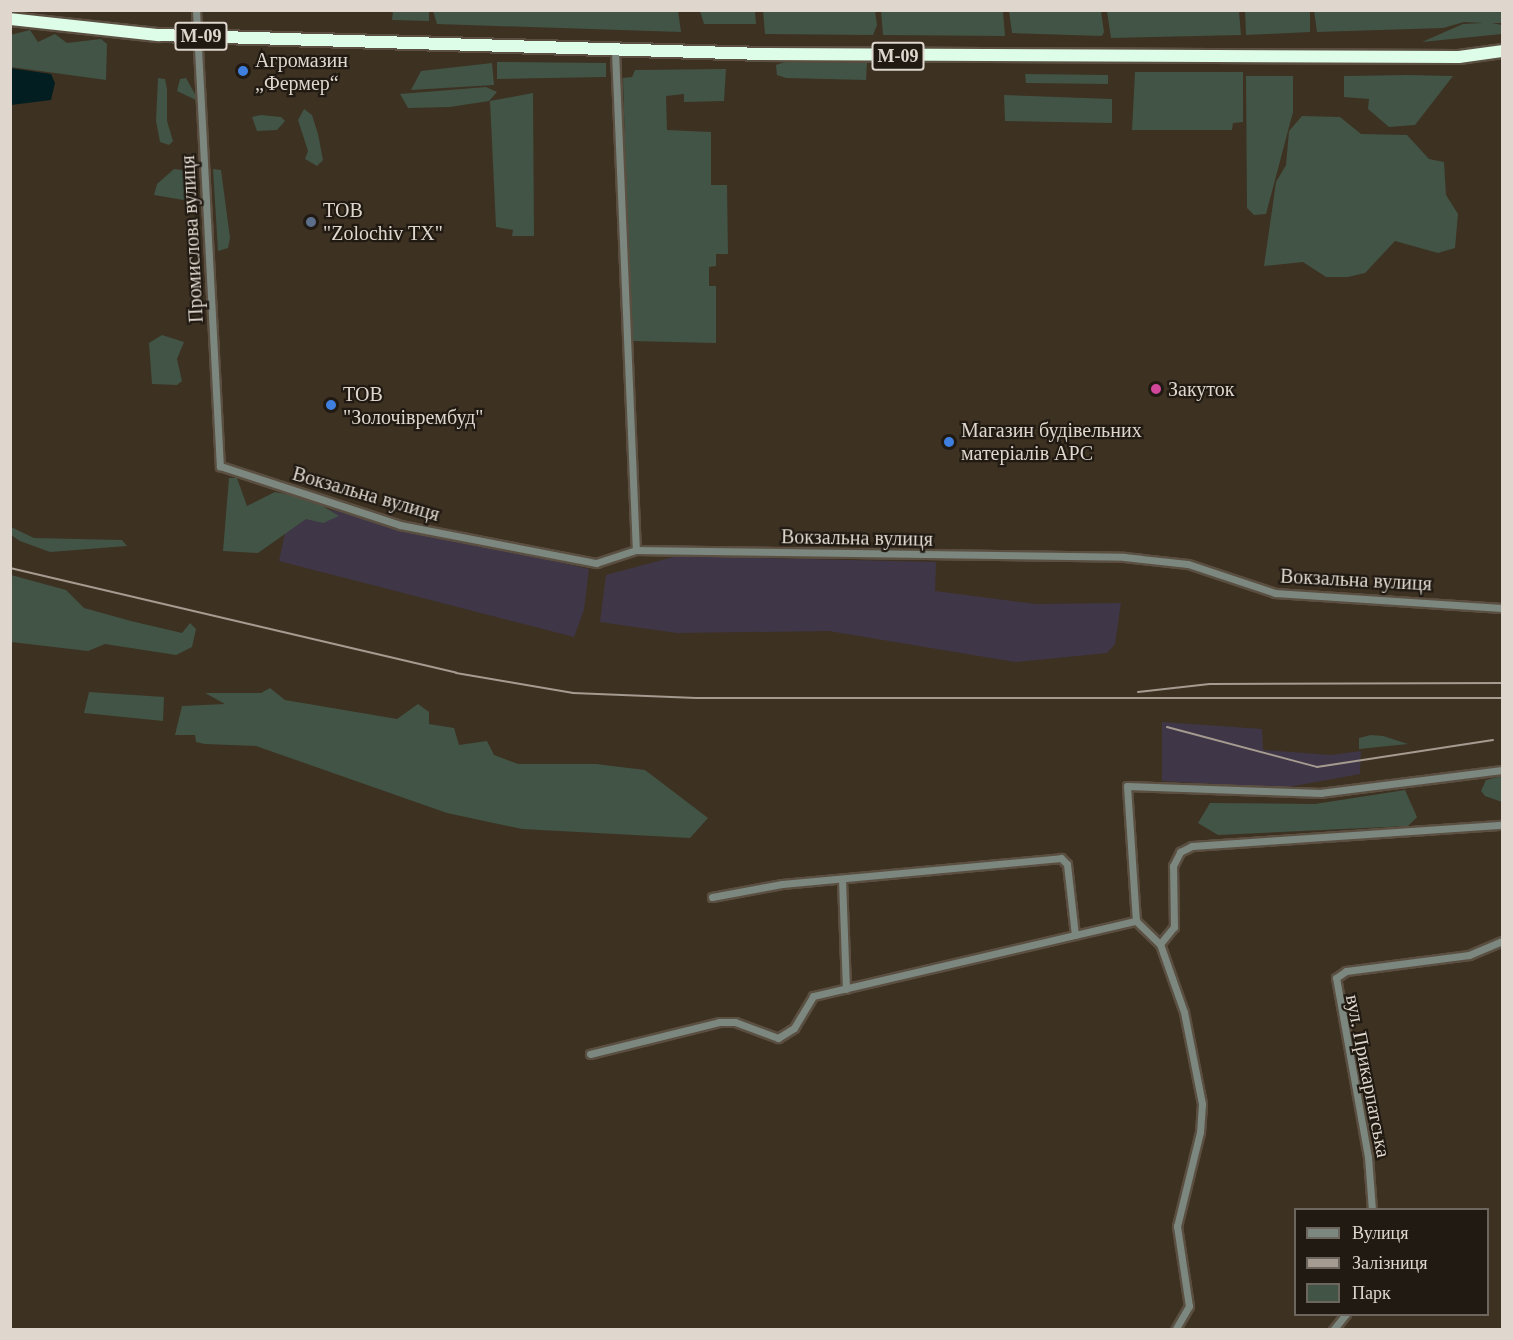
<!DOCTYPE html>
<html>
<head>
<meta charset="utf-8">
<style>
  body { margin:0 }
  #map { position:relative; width:1513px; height:1340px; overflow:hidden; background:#3d3122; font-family:"Times New Roman",serif }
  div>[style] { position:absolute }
  .industrial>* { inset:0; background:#3f3747 }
  .green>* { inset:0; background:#415445 }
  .water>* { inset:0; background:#021e21 }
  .roads { filter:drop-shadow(2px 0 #5a4f41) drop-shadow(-2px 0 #5a4f41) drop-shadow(0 2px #5a4f41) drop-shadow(0 -2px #5a4f41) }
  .street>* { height:7px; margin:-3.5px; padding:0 3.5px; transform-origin:3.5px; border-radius:3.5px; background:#7b877f }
  .highway>* { height:12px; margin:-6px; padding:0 6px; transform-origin:6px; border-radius:6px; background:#defde8 }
  .rail>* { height:2px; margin:-1px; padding:0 1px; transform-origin:1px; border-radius:1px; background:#a59b90 }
  .dots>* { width:16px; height:16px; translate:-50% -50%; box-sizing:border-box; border:3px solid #201a13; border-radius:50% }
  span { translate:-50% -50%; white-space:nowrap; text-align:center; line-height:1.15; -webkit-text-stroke:4.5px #201a13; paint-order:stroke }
  .shield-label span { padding:2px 4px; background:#201a13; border:2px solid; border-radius:4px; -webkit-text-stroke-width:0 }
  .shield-label { font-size:18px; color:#dfd7ce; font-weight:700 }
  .poi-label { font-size:20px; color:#dfd7ce }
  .left { translate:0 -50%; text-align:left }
  .street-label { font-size:20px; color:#dfd7ce }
  .frame { position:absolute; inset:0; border:12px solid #dfd7ce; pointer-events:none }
  .legend { position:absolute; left:1294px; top:1208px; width:195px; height:108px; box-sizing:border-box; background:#201a13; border:2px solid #6c665e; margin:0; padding:8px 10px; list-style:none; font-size:18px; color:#dfd7ce }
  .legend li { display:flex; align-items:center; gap:12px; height:30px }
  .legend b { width:30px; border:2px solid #6c665e }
</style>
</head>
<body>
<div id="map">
  <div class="industrial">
    <div style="clip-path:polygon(292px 501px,589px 569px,584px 610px,574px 637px,279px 561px)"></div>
    <div style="clip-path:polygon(677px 556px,936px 562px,935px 591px,1036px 604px,1121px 603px,1115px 644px,1107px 653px,1015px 662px,829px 631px,677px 633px,600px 622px,606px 575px)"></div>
    <div style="clip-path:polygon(1162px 722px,1262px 729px,1263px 750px,1331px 755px,1361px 751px,1360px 774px,1283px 788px,1162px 781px)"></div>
  </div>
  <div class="green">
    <div style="clip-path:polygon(393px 11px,429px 11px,429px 21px,392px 20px)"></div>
    <div style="clip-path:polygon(433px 11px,678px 11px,681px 32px,437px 24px)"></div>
    <div style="clip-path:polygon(700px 11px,755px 11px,756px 24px,704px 24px)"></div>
    <div style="clip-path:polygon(763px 11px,875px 11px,877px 25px,873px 35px,765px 34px)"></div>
    <div style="clip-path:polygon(881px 11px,1003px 11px,1005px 36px,883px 35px)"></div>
    <div style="clip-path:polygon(1009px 11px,1101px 11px,1104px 32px,1102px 36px,1012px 33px)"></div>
    <div style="clip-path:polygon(1107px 11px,1239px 11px,1241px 35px,1111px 38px)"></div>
    <div style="clip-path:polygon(1245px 11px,1310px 11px,1310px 32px,1246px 35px)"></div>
    <div style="clip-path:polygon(1314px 11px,1502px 11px,1502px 23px,1492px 23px,1502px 25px,1502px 34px,1422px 42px,1463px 24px,1483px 23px,1464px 22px,1443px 28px,1317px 32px)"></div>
    <div style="clip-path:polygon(30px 30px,38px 42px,55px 34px,67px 43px,101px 39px,107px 44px,106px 80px,11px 67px,10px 35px)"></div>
    <div style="clip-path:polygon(497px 62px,606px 63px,606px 77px,497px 79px)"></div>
    <div style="clip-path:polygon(785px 62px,867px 63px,866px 80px,786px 78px,777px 75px,776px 65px)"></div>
    <div style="clip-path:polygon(492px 63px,494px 85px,411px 90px,421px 71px)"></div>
    <div style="clip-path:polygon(726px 69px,724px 101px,684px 102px,684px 94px,666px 96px,667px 130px,711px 132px,711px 185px,727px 185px,728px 254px,716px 254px,716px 266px,709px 267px,709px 286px,716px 286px,716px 343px,631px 341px,623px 78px,632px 77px,635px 70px)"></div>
    <div style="clip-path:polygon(1135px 72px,1243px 72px,1243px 122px,1233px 123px,1232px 130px,1132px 130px)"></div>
    <div style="clip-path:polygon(1025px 74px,1108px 75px,1108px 84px,1026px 83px)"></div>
    <div style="clip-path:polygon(1246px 76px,1293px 76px,1293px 112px,1266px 214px,1254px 215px,1247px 208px)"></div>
    <div style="clip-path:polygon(1344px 76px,1407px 75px,1453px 76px,1415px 125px,1389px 127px,1368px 109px,1369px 99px,1344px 97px)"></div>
    <div style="clip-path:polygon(158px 78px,165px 79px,167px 89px,167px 121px,173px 141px,169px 145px,160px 142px,156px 121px)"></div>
    <div style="clip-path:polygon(186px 78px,195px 94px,196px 100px,177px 91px,180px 79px)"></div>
    <div style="clip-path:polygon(486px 87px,497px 92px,489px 101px,450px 107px,408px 108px,400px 94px)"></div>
    <div style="clip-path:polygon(533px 93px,534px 236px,512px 236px,513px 230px,496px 227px,490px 101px)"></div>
    <div style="clip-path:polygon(1004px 95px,1112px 99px,1112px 123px,1005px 121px)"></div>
    <div style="clip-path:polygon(304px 109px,312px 115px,318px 134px,323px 160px,317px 166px,305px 159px,308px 151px,298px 120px)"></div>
    <div style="clip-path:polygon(261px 115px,281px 117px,285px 121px,277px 130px,257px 131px,252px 117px)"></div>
    <div style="clip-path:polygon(1302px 116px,1340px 117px,1361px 134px,1407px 135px,1429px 159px,1444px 162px,1446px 195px,1458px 214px,1455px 248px,1438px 253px,1395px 241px,1365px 273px,1348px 277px,1326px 277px,1303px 262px,1264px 266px,1276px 182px,1286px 165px,1289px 131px)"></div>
    <div style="clip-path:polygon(174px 169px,182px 170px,196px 190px,195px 202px,154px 195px,157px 184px)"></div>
    <div style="clip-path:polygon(213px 169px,221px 170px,230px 238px,228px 248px,218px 251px)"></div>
    <div style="clip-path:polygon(162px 335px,184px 342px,177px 359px,182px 381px,177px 385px,152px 384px,149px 343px)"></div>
    <div style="clip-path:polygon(229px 478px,237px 478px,247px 506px,275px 492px,311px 499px,339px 516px,323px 523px,306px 519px,258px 553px,223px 551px)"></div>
    <div style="clip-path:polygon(11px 527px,34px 538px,122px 540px,127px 546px,50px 552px,20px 541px,11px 535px)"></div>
    <div style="clip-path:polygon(11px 575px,66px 590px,84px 608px,131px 621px,182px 633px,190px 623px,196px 629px,192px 647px,176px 655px,105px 644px,88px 651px,11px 642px)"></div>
    <div style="clip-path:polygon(270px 688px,285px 700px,397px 719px,418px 704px,429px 712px,429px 724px,454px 728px,459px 745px,487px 741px,494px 755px,518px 764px,596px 764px,645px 770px,708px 818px,690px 838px,522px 829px,447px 813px,256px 746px,205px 744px,196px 742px,195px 735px,175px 735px,182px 706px,225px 704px,205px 693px,261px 693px)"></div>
    <div style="clip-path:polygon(89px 692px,164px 697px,163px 721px,84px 713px)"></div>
    <div style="clip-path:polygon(1371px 735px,1383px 736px,1408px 744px,1359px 749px,1359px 738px)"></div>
    <div style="clip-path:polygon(1502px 776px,1502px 802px,1485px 796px,1481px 791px,1486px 780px)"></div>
    <div style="clip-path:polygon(1405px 790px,1417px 817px,1408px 826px,1218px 835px,1198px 823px,1210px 803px,1315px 804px)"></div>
  </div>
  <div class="water">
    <div style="clip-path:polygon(10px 68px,51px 74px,55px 83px,51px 100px,11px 105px)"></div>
  </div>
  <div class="roads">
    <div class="street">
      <div style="left:196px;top:10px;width:457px;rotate:87deg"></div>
      <div style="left:220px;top:466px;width:189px;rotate:18.1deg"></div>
      <div style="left:400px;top:525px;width:200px;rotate:11deg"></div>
      <div style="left:596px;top:563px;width:42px;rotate:-18deg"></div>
      <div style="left:636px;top:550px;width:488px;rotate:0.8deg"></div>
      <div style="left:1124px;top:557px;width:64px;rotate:6.2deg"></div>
      <div style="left:1188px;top:564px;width:92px;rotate:18.4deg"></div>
      <div style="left:1275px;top:593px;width:227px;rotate:3.8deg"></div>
      <div style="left:615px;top:51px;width:499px;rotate:87.6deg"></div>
      <div style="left:1502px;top:770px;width:182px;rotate:172.8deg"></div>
      <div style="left:1321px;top:793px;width:194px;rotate:-177.9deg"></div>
      <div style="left:1127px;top:786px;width:135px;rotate:86.2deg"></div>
      <div style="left:1136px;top:921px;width:33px;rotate:44deg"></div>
      <div style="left:1160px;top:944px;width:22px;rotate:-51deg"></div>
      <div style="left:1174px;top:927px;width:61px;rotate:-90.9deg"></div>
      <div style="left:1173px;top:866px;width:16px;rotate:-63deg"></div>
      <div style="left:1180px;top:852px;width:13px;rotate:-27deg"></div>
      <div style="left:1192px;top:846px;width:311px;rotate:-3.9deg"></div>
      <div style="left:842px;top:880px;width:109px;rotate:87.9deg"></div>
      <div style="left:712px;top:897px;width:71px;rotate:-10.5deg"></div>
      <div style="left:782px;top:884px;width:280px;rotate:-5.3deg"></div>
      <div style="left:1061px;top:858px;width:8px;rotate:45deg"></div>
      <div style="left:1067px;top:864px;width:71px;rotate:83.6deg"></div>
      <div style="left:1160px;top:944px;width:72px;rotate:70.6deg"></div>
      <div style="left:1184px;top:1012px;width:94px;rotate:78.9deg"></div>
      <div style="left:1202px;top:1104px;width:28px;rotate:94deg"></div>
      <div style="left:1200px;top:1132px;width:97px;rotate:103.7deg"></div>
      <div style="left:1177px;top:1226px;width:81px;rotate:81.5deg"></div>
      <div style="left:1189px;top:1306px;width:28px;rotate:120deg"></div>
      <div style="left:590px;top:1054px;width:133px;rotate:-13.9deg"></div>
      <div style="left:719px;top:1022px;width:16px"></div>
      <div style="left:735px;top:1022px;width:46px;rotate:20.4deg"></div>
      <div style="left:778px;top:1038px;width:19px;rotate:-32deg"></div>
      <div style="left:794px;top:1028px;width:37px;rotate:-59deg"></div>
      <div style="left:813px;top:996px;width:332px;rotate:-13.1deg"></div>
      <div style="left:1372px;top:1210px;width:53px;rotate:-94.3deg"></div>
      <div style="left:1368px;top:1157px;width:182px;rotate:-100.1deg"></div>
      <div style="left:1336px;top:978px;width:12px;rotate:-35deg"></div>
      <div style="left:1346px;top:971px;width:124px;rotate:-7.4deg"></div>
      <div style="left:1469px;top:955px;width:36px;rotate:-23deg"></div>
      <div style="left:1333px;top:1330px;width:21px;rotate:-51deg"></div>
    </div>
    <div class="highway">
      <div style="left:10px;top:19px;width:149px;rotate:6.2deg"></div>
      <div style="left:158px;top:35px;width:605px;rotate:1.8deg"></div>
      <div style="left:763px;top:54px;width:696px;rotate:0.25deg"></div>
      <div style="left:1459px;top:57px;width:43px;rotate:-7.9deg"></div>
    </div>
  </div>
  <div class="rail">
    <div style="left:10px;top:568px;width:458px;rotate:13.2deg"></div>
    <div style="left:456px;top:673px;width:119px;rotate:9.7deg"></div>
    <div style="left:573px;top:693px;width:123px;rotate:2.3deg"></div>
    <div style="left:696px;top:698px;width:806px"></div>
    <div style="left:1138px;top:692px;width:72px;rotate:-6.3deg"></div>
    <div style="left:1210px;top:684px;width:292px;rotate:-0.2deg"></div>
    <div style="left:1167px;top:727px;width:155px;rotate:14.9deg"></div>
    <div style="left:1317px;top:767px;width:178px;rotate:-8.7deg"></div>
  </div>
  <div class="dots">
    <div style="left:243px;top:71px;background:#3f7fe0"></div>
    <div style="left:311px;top:222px;background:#5c6f8a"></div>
    <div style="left:1156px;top:389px;background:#d1479c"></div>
    <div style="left:331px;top:405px;background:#3f7fe0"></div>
    <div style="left:949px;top:442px;background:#3f7fe0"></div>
  </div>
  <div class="shield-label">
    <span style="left:201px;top:36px">М-09</span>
    <span style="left:898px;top:56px">М-09</span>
  </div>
  <div class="poi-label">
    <span class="left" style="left:255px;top:72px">Агромазин<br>„Фермер“</span>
    <span class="left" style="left:323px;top:222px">ТОВ<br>"Zolochiv TX"</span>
    <span class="left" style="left:1168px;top:389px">Закуток</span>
    <span class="left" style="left:343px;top:406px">ТОВ<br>"Золочіврембуд"</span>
    <span class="left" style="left:961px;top:442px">Магазин будівельних<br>матеріалів APC</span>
  </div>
  <div class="street-label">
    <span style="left:192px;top:239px;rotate:-93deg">Промислова вулиця</span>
    <span style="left:366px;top:494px;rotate:16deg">Вокзальна вулиця</span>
    <span style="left:857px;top:538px;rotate:1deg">Вокзальна вулиця</span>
    <span style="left:1356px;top:580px;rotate:3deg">Вокзальна вулиця</span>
    <span style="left:1368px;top:1076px;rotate:79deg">вул. Прикарпатська</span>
  </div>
  <div class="frame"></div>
  <ul class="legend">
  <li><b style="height:8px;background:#7b877f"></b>Вулиця</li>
  <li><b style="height:8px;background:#a59b90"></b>Залізниця</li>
  <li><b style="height:16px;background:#415445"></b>Парк</li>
  </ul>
</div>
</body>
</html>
